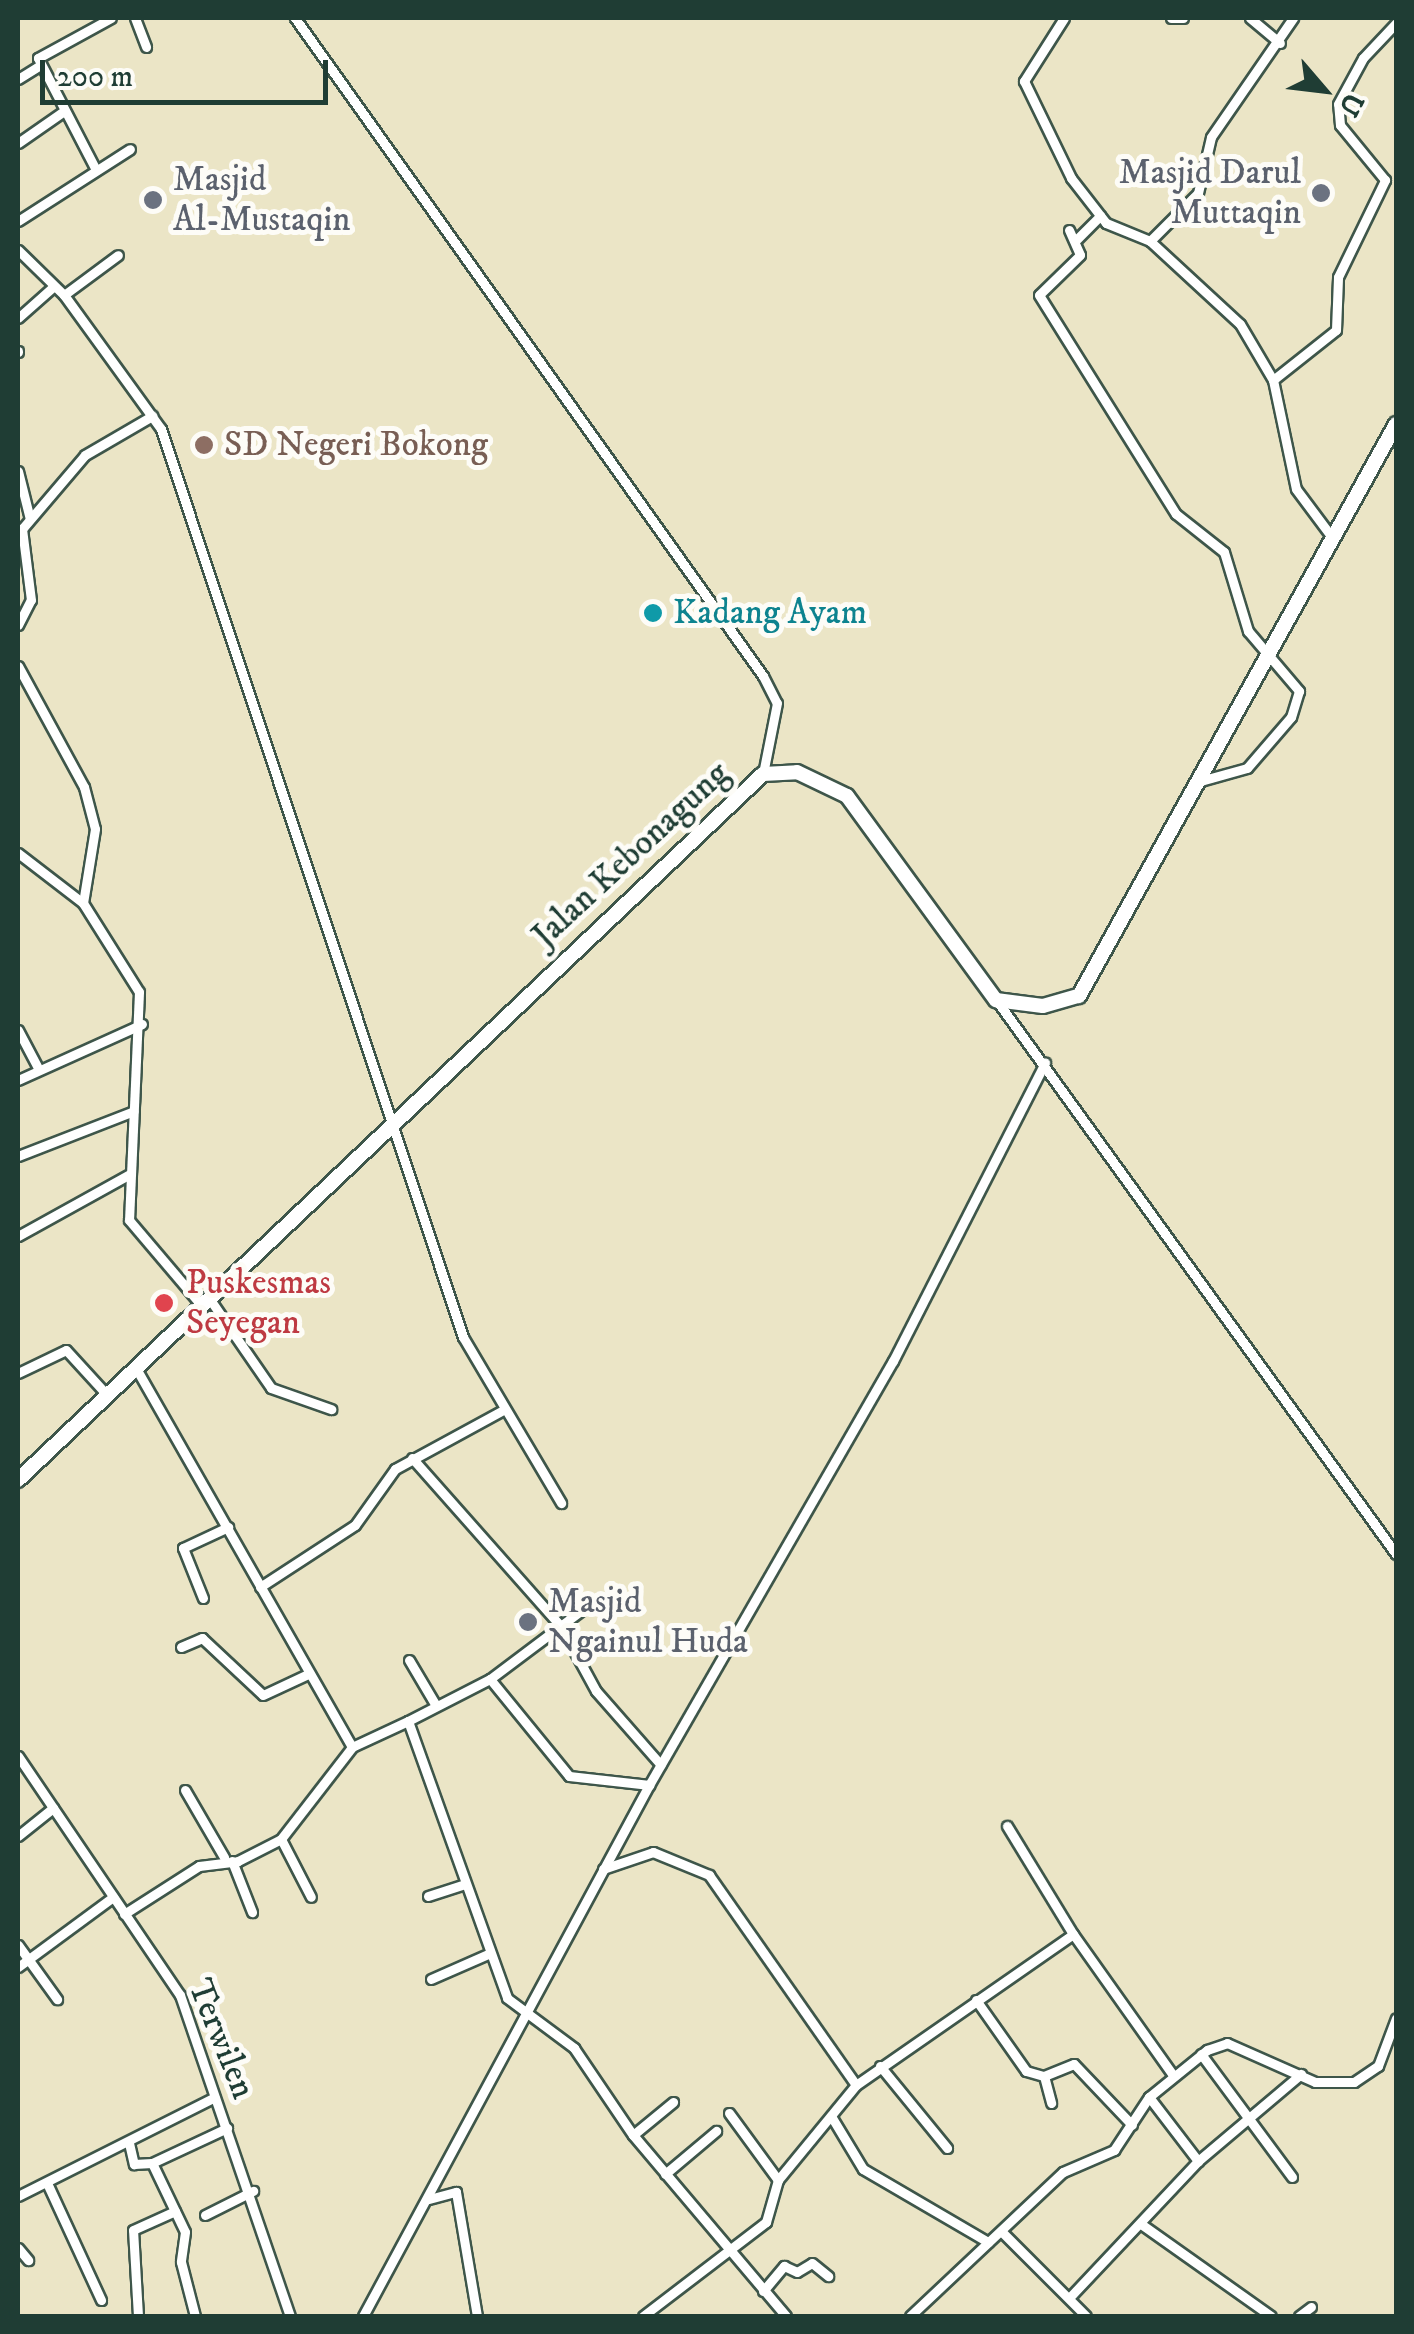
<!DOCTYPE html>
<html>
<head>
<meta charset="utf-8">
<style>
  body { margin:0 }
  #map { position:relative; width:1414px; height:2334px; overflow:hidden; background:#ebe5c6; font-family:"IM FELL DW Pica",serif }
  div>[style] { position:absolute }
  .roads { filter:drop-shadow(2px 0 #3e564a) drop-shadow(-2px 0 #3e564a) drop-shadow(0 2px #3e564a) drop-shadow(0 -2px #3e564a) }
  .street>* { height:9px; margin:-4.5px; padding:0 4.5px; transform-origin:4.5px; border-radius:4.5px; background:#fff }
  .primary>* { height:14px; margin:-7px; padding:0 7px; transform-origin:7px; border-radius:7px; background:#fff }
  .dots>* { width:28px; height:28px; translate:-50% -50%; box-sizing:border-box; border:5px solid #fdfcf7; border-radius:50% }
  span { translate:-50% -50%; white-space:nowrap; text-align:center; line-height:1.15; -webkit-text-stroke:10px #fdfcf7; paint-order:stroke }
  .worship-label { font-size:35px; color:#5b616d }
  .right { translate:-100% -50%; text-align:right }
  .left { translate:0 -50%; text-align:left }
  .education-label { font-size:35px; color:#785e54 }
  .culture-label { font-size:35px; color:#0d838f }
  .street-label { font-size:35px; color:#1f3d34 }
  .health-label { font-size:35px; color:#be3a42 }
  .frame { position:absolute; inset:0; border:20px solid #1f3d34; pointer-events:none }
  .north { position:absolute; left:1274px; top:40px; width:100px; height:100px; -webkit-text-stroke:8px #fdfcf7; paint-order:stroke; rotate:118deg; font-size:28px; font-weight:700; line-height:40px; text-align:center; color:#1f3d34 }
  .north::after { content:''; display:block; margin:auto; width:35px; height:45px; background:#1f3d34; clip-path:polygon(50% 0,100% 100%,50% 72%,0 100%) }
  .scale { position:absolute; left:40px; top:60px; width:288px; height:45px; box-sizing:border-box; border:5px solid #1f3d34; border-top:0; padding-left:12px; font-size:30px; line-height:35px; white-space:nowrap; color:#1f3d34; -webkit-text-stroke:8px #fdfcf7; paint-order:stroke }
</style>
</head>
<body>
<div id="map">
  <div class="roads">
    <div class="street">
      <div style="left:135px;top:18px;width:31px;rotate:69deg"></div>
      <div style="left:295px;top:18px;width:807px;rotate:54.58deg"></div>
      <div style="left:763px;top:676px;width:30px;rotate:63deg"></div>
      <div style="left:777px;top:703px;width:72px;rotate:101.2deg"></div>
      <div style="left:1064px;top:18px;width:75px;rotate:122.4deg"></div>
      <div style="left:1024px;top:81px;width:108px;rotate:64.1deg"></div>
      <div style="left:1071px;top:178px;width:57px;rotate:52.1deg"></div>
      <div style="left:1106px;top:223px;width:48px;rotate:22.2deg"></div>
      <div style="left:1150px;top:241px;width:122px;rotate:42.7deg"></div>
      <div style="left:1240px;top:324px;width:65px;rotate:59.5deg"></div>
      <div style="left:1273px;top:380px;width:80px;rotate:-38.4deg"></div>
      <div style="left:1336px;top:330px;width:53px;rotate:-87.8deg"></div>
      <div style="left:1338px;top:277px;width:108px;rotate:-64.1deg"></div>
      <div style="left:1385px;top:180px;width:71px;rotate:-129.3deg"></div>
      <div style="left:1340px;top:125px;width:21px;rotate:-95deg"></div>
      <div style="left:1338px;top:104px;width:52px;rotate:-61.5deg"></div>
      <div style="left:1363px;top:58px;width:48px;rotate:-46.7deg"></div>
      <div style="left:1171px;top:18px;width:12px"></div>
      <div style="left:1250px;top:18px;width:39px;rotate:40deg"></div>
      <div style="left:18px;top:79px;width:26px;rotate:-32deg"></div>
      <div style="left:18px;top:143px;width:56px;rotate:-34.8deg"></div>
      <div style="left:95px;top:168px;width:124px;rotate:-117.4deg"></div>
      <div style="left:38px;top:58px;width:83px;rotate:-28.7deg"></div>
      <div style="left:18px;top:221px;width:133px;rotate:-32.7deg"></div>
      <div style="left:1069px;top:230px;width:27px;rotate:66deg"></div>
      <div style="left:1080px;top:255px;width:57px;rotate:135.7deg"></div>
      <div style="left:1039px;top:295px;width:258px;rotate:58deg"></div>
      <div style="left:1176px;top:514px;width:61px;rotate:38.4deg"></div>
      <div style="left:1224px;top:552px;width:83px;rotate:73.1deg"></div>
      <div style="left:1248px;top:631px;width:79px;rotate:49.6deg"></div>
      <div style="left:1299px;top:691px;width:27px;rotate:107deg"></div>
      <div style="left:1291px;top:717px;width:67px;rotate:130.8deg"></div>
      <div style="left:1247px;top:768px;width:49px;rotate:164.5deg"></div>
      <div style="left:1077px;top:239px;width:33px;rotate:-45deg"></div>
      <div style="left:1150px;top:241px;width:68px;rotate:-45deg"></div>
      <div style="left:1198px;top:193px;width:57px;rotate:-76.9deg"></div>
      <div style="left:1211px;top:137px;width:145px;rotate:-55.4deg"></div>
      <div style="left:18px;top:250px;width:64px;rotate:44.4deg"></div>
      <div style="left:64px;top:295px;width:165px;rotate:54.1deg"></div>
      <div style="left:161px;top:429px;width:957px;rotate:71.6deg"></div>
      <div style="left:463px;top:1337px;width:193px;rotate:59.4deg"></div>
      <div style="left:64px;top:295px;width:67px;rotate:-36.5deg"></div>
      <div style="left:18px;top:318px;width:48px;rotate:-41.6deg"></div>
      <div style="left:18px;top:351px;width:1px;rotate:90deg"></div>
      <div style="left:1273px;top:380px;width:111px;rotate:78.1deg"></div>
      <div style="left:1296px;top:489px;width:59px;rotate:53.3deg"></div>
      <div style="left:18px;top:471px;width:49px;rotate:76deg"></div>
      <div style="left:18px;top:625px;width:28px;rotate:-63deg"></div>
      <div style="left:31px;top:600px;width:72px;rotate:-97.2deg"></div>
      <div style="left:22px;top:529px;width:97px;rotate:-49.6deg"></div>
      <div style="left:85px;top:455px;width:78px;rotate:-30.2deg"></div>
      <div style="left:18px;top:666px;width:138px;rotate:61.4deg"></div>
      <div style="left:84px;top:787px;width:43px;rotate:75.3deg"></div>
      <div style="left:95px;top:829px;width:75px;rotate:99.2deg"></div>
      <div style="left:83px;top:903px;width:105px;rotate:57.8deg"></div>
      <div style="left:139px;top:992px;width:228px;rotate:92.5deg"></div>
      <div style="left:129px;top:1220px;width:111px;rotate:49.7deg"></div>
      <div style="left:18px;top:853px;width:82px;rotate:37.6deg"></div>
      <div style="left:997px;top:1001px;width:682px;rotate:54.19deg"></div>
      <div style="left:18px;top:1030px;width:41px;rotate:62.2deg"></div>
      <div style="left:18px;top:1080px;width:136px;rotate:-24.3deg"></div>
      <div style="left:18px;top:1156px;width:124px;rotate:-21.2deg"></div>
      <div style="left:18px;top:1236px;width:128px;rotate:-29deg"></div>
      <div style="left:209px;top:1298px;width:109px;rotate:55.4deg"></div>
      <div style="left:271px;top:1388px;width:64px;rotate:19.3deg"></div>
      <div style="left:137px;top:1370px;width:434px;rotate:60.3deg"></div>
      <div style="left:352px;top:1747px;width:62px;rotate:-24.9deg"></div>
      <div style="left:408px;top:1721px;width:294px;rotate:70.3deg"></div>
      <div style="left:507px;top:1998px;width:84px;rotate:36.7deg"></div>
      <div style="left:574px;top:2048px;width:105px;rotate:55.9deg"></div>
      <div style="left:633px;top:2135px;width:237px;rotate:49.8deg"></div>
      <div style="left:18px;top:1373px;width:53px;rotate:-25.6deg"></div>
      <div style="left:66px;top:1350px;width:62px;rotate:47.6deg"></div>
      <div style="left:412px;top:1458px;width:223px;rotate:48.5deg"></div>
      <div style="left:560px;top:1625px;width:75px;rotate:61.4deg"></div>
      <div style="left:596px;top:1691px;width:98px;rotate:48.7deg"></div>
      <div style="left:260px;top:1587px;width:113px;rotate:-33.1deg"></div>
      <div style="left:355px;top:1525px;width:69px;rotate:-54.5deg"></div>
      <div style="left:395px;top:1469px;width:123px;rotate:-28.6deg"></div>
      <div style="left:203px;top:1598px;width:54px;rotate:-111.8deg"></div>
      <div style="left:183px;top:1548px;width:50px;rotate:-25deg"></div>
      <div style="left:181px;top:1647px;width:23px;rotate:-23deg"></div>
      <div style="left:202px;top:1638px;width:83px;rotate:43.1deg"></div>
      <div style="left:263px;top:1695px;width:50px;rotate:-25deg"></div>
      <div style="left:409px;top:1660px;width:51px;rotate:59.4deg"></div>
      <div style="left:490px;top:1679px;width:130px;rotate:-36.9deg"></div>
      <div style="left:594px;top:1601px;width:10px;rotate:37deg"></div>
      <div style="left:408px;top:1721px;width:92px;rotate:-27.1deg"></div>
      <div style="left:490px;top:1679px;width:125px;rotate:50.8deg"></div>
      <div style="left:569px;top:1776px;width:81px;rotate:6.4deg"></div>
      <div style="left:18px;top:1756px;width:289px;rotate:55.9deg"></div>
      <div style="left:180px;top:1995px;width:339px;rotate:71.1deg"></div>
      <div style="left:185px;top:1790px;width:78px;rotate:59.8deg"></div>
      <div style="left:1007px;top:1826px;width:127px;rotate:58.6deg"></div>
      <div style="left:18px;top:1836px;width:45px;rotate:-38.7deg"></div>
      <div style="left:281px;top:1839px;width:65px;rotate:62.7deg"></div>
      <div style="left:232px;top:1861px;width:55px;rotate:68.6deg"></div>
      <div style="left:603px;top:1869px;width:53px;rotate:-18.8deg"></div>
      <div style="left:653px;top:1852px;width:61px;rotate:22.3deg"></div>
      <div style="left:709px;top:1875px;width:256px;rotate:55deg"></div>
      <div style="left:856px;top:2085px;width:264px;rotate:-34.8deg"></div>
      <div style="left:1073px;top:1934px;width:173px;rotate:54.7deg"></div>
      <div style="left:428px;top:1896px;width:39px;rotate:-18deg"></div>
      <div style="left:124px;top:1914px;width:89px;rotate:-32.6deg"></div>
      <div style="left:199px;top:1866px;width:39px;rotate:-7deg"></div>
      <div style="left:238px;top:1861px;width:48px;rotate:-27.1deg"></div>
      <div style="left:281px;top:1839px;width:116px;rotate:-52.3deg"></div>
      <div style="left:18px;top:1945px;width:67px;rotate:54.2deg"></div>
      <div style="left:18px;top:1967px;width:118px;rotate:-36.4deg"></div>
      <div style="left:431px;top:1979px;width:62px;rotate:-23.7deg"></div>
      <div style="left:976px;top:2000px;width:87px;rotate:54.8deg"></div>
      <div style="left:1026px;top:2071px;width:19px;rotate:16deg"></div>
      <div style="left:1044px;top:2076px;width:32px;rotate:-22deg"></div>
      <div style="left:1074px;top:2064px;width:84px;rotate:46.4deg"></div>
      <div style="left:1201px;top:2054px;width:153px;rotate:53.5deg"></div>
      <div style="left:880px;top:2066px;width:106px;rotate:50.7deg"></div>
      <div style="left:1044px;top:2076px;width:28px;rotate:75deg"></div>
      <div style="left:1149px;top:2097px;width:81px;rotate:52.6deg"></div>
      <div style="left:729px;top:2113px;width:83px;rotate:53.8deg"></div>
      <div style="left:831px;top:2116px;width:62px;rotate:58.9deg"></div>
      <div style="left:863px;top:2169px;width:145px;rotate:30.3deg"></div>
      <div style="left:633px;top:2135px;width:52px;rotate:-39.5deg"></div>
      <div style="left:129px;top:2143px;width:22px;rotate:77deg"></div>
      <div style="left:134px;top:2164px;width:18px;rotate:-3deg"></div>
      <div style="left:152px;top:2163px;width:76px;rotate:64.4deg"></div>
      <div style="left:185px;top:2232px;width:30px;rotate:98deg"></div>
      <div style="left:181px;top:2262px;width:56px;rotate:75.5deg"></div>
      <div style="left:152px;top:2163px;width:83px;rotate:-25deg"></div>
      <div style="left:665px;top:2174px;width:67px;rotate:-40.1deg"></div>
      <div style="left:47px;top:2183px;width:129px;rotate:65.2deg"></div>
      <div style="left:18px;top:2196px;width:220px;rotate:-26.7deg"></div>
      <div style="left:429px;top:2199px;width:28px;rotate:-15deg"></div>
      <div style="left:456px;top:2192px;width:126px;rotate:80.4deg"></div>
      <div style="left:205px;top:2215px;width:54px;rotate:-26.6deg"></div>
      <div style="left:1141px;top:2224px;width:159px;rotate:35.3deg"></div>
      <div style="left:1001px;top:2231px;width:120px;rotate:45deg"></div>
      <div style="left:18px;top:2248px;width:16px;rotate:50deg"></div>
      <div style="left:763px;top:2291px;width:33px;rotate:-50deg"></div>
      <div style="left:784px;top:2266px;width:14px;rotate:25deg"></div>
      <div style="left:797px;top:2272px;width:17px;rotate:-31deg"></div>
      <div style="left:812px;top:2263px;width:21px;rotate:39deg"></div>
      <div style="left:1069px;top:2298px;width:188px;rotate:-46.7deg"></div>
      <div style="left:1198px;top:2161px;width:135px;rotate:-40.2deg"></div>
      <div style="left:138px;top:2316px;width:86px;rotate:-93.3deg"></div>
      <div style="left:133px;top:2230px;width:46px;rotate:-24.3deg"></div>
      <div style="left:363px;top:2316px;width:603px;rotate:-61.69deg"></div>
      <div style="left:649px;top:1785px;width:489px;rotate:-60.1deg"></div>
      <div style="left:893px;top:1361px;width:335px;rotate:-63deg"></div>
      <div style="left:643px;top:2316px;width:155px;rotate:-37.4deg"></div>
      <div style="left:766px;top:2222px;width:44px;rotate:-74.1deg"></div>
      <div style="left:778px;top:2180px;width:123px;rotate:-50.6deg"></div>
      <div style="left:910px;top:2316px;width:210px;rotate:-43.3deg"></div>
      <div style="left:1063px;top:2172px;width:56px;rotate:-23.3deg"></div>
      <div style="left:1114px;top:2150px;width:64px;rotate:-56.6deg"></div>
      <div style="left:1149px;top:2097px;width:75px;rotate:-39deg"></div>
      <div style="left:1207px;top:2050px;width:21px;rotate:-19deg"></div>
      <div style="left:1227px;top:2043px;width:96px;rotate:23.9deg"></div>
      <div style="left:1315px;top:2082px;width:39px"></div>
      <div style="left:1354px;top:2082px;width:29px;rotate:-34deg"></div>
      <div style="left:1378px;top:2066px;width:51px;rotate:-69.4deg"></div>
      <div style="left:1299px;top:2316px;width:15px;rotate:-37deg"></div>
    </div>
    <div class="primary">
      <div style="left:18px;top:1480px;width:1026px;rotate:-43.46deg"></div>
      <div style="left:763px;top:774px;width:34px;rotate:-3deg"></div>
      <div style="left:797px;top:772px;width:55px;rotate:25.6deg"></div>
      <div style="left:847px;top:796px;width:253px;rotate:53.9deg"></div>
      <div style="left:996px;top:1000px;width:47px;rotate:7.3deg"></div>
      <div style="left:1043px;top:1006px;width:37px;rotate:-16deg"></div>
      <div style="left:1079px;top:996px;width:654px;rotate:-61deg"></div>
    </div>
  </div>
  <div class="dots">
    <div style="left:1321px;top:193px;background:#6b7280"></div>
    <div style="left:153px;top:200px;background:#6b7280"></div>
    <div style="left:204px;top:445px;background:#8d6e63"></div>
    <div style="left:653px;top:613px;background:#0f9aa8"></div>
    <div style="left:164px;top:1303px;background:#e0444e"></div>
    <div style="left:528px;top:1622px;background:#6b7280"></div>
  </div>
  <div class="worship-label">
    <span class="right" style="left:1301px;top:193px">Masjid Darul<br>Muttaqin</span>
    <span class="left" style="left:173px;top:200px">Masjid<br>Al-Mustaqin</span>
    <span class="left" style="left:548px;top:1622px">Masjid<br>Ngainul Huda</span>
  </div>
  <div class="education-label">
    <span class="left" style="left:224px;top:445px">SD Negeri Bokong</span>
  </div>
  <div class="culture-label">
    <span class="left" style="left:673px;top:613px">Kadang Ayam</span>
  </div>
  <div class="street-label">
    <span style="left:631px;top:855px;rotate:-43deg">Jalan Kebonagung</span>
    <span style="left:221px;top:2039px;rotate:68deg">Terwilen</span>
  </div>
  <div class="health-label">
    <span class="left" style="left:186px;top:1303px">Puskesmas<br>Seyegan</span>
  </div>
  <div class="frame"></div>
  <div class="north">U</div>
  <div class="scale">200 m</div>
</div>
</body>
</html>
